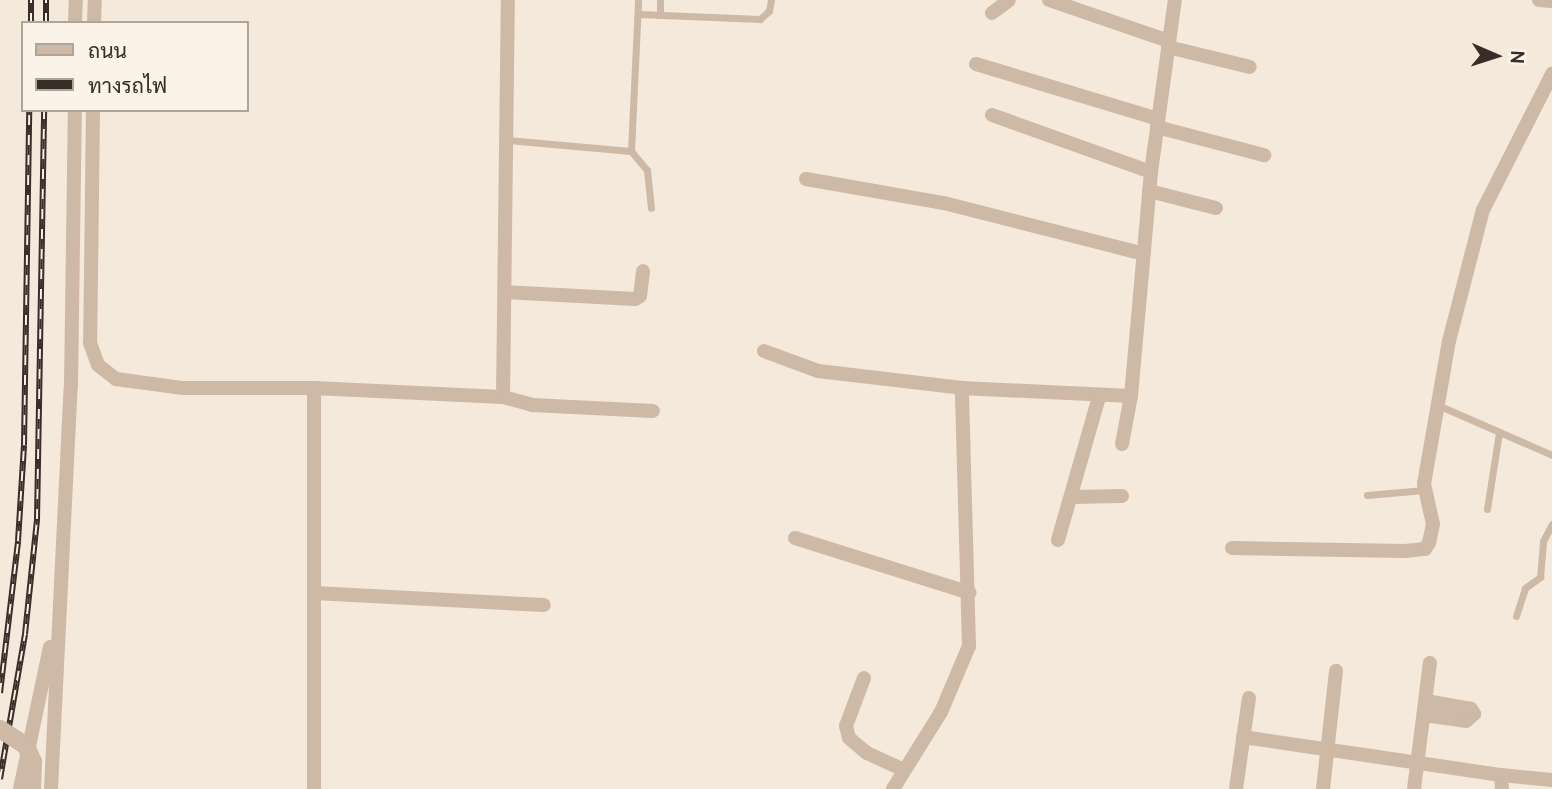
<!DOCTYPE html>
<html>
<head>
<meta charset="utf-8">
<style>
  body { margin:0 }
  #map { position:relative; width:1552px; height:789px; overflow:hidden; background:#f4e9da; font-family:Cabin,Sarabun,sans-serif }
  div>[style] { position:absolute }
  .service>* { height:7px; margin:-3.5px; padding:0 3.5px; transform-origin:3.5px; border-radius:3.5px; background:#cdb9a5 }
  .minor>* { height:14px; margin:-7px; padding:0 7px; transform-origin:7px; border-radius:7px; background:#cdb9a5 }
  .rail>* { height:6px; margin-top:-3px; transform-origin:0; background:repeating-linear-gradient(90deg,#fbf3e7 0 10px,#382d27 0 20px); box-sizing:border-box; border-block:2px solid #382d27 }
  .tertiary-bridge>* { height:18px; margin:-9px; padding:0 9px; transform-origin:9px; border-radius:9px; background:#cdb9a5 }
  span { translate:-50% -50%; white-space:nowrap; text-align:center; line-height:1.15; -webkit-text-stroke:7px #fbf3e7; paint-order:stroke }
  .legend { position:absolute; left:21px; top:21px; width:228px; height:91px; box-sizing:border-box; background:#fbf3e7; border:2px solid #ada49a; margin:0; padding:9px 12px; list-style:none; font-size:21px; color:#382d27 }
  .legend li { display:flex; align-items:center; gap:14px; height:35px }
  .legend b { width:35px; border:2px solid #ada49a }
  .north { position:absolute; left:1461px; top:21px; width:70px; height:70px; -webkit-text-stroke:5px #fbf3e7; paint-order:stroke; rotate:93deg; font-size:19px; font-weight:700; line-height:28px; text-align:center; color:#382d27 }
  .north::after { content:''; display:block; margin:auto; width:24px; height:32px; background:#382d27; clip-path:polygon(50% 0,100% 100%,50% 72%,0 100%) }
</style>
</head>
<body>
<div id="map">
  <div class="service">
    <div style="left:639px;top:14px;width:121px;rotate:2.4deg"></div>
    <div style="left:760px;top:19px;width:12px;rotate:-42deg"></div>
    <div style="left:769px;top:11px;width:11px;rotate:-80deg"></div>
    <div style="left:660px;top:15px;width:15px;rotate:-90deg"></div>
    <div style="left:507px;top:140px;width:124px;rotate:5.1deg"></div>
    <div style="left:631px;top:151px;width:151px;rotate:-87.3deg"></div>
    <div style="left:631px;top:151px;width:25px;rotate:50deg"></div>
    <div style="left:647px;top:170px;width:38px;rotate:84deg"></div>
    <div style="left:1440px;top:406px;width:122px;rotate:23.6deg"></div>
    <div style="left:1367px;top:495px;width:57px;rotate:-5deg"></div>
    <div style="left:1487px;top:509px;width:78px;rotate:-81.1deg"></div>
    <div style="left:1516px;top:616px;width:29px;rotate:-72deg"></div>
    <div style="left:1525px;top:588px;width:19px;rotate:-36deg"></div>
    <div style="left:1540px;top:577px;width:36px;rotate:-85deg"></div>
    <div style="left:1543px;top:541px;width:19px;rotate:-62deg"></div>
  </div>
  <div class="minor">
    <div style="left:1049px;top:0;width:127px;rotate:18.9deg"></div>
    <div style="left:1539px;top:0;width:13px;rotate:4deg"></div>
    <div style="left:992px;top:13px;width:21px;rotate:-37deg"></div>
    <div style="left:75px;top:23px;width:23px;rotate:-88deg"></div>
    <div style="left:94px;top:23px;width:23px;rotate:-88deg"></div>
    <div style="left:1168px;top:47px;width:84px;rotate:13.7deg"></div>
    <div style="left:976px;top:64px;width:190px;rotate:16.8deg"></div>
    <div style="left:93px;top:110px;width:233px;rotate:90.7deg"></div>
    <div style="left:90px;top:343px;width:23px;rotate:70deg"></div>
    <div style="left:98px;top:365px;width:23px;rotate:38deg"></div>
    <div style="left:116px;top:379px;width:68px;rotate:7.7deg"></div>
    <div style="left:183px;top:388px;width:131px"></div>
    <div style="left:314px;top:388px;width:189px;rotate:2.7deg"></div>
    <div style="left:503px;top:397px;width:397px;rotate:-89.3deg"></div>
    <div style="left:992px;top:115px;width:169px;rotate:19.7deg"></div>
    <div style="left:1157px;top:127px;width:111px;rotate:14.7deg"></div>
    <div style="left:806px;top:179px;width:140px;rotate:9.9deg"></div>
    <div style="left:944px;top:203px;width:206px;rotate:14.3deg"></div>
    <div style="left:1149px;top:191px;width:69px;rotate:14.2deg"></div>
    <div style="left:505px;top:292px;width:130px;rotate:3.1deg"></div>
    <div style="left:635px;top:299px;width:6px;rotate:-31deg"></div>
    <div style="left:640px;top:296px;width:25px;rotate:-83deg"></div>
    <div style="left:764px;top:351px;width:58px;rotate:20.3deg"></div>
    <div style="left:818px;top:371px;width:145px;rotate:6.7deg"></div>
    <div style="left:962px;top:388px;width:169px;rotate:2.7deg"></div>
    <div style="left:1131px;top:396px;width:225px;rotate:-84.9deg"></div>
    <div style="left:1151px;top:172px;width:174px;rotate:-82.1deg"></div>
    <div style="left:314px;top:388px;width:401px;rotate:90deg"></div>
    <div style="left:503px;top:397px;width:30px;rotate:15deg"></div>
    <div style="left:532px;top:405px;width:121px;rotate:2.8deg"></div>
    <div style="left:1122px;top:444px;width:49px;rotate:-79.4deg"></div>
    <div style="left:1071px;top:497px;width:51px;rotate:-1.1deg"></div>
    <div style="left:795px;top:538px;width:183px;rotate:17.4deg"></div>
    <div style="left:1058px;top:540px;width:149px;rotate:-74deg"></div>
    <div style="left:1232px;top:548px;width:173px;rotate:1deg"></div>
    <div style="left:1405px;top:551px;width:20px;rotate:-6deg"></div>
    <div style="left:1425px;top:549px;width:7px;rotate:-56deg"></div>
    <div style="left:1429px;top:543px;width:19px;rotate:-78deg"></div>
    <div style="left:1433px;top:524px;width:41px;rotate:-102.7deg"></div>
    <div style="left:1424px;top:484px;width:145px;rotate:-80.1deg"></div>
    <div style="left:1449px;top:341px;width:135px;rotate:-75.5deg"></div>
    <div style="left:1483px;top:210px;width:153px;rotate:-63.1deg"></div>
    <div style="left:314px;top:593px;width:230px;rotate:3deg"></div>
    <div style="left:864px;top:678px;width:51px;rotate:110.6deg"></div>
    <div style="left:846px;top:726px;width:12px;rotate:76deg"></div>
    <div style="left:849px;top:738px;width:23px;rotate:40deg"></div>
    <div style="left:867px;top:753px;width:41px;rotate:24.7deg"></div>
    <div style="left:1424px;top:715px;width:42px;rotate:8.1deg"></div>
    <div style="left:1466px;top:721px;width:11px;rotate:-41deg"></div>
    <div style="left:1474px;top:714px;width:6px;rotate:-121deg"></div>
    <div style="left:1471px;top:709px;width:46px;rotate:-169.9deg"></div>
    <div style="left:1243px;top:737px;width:261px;rotate:8.4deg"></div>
    <div style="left:1501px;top:775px;width:14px;rotate:86deg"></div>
    <div style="left:1501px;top:775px;width:51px;rotate:5.6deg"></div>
    <div style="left:20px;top:789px;width:145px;rotate:-78.1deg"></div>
    <div style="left:51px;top:789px;width:403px;rotate:-87.2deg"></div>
    <div style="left:71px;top:386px;width:276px;rotate:-89.2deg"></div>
    <div style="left:893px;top:789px;width:91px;rotate:-58.1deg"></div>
    <div style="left:941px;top:712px;width:72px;rotate:-67deg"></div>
    <div style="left:969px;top:646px;width:258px;rotate:-91.6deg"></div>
    <div style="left:1236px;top:789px;width:92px;rotate:-81.9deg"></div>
    <div style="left:1323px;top:789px;width:119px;rotate:-83.7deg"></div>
    <div style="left:1414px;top:789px;width:127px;rotate:-82.8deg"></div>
  </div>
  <div class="rail">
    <div style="left:31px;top:23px;width:23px;rotate:-90deg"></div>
    <div style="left:46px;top:23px;width:23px;rotate:-90deg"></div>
    <div style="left:0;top:693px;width:153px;rotate:-83.2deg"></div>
    <div style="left:18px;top:541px;width:96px;rotate:-86.4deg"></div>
    <div style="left:24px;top:445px;width:335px;rotate:-89.1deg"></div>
    <div style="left:0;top:779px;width:147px;rotate:-80.2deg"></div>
    <div style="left:25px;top:634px;width:116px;rotate:-84deg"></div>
    <div style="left:37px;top:519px;width:409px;rotate:-89deg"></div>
  </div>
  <div class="tertiary-bridge">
    <div style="left:0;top:729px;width:31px;rotate:33deg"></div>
    <div style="left:26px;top:746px;width:17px;rotate:66deg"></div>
    <div style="left:33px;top:762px;width:27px;rotate:92deg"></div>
  </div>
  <ul class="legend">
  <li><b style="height:9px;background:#cdb9a5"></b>ถนน</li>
  <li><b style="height:9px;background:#382d27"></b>ทางรถไฟ</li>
  </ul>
  <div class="north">N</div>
</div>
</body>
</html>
